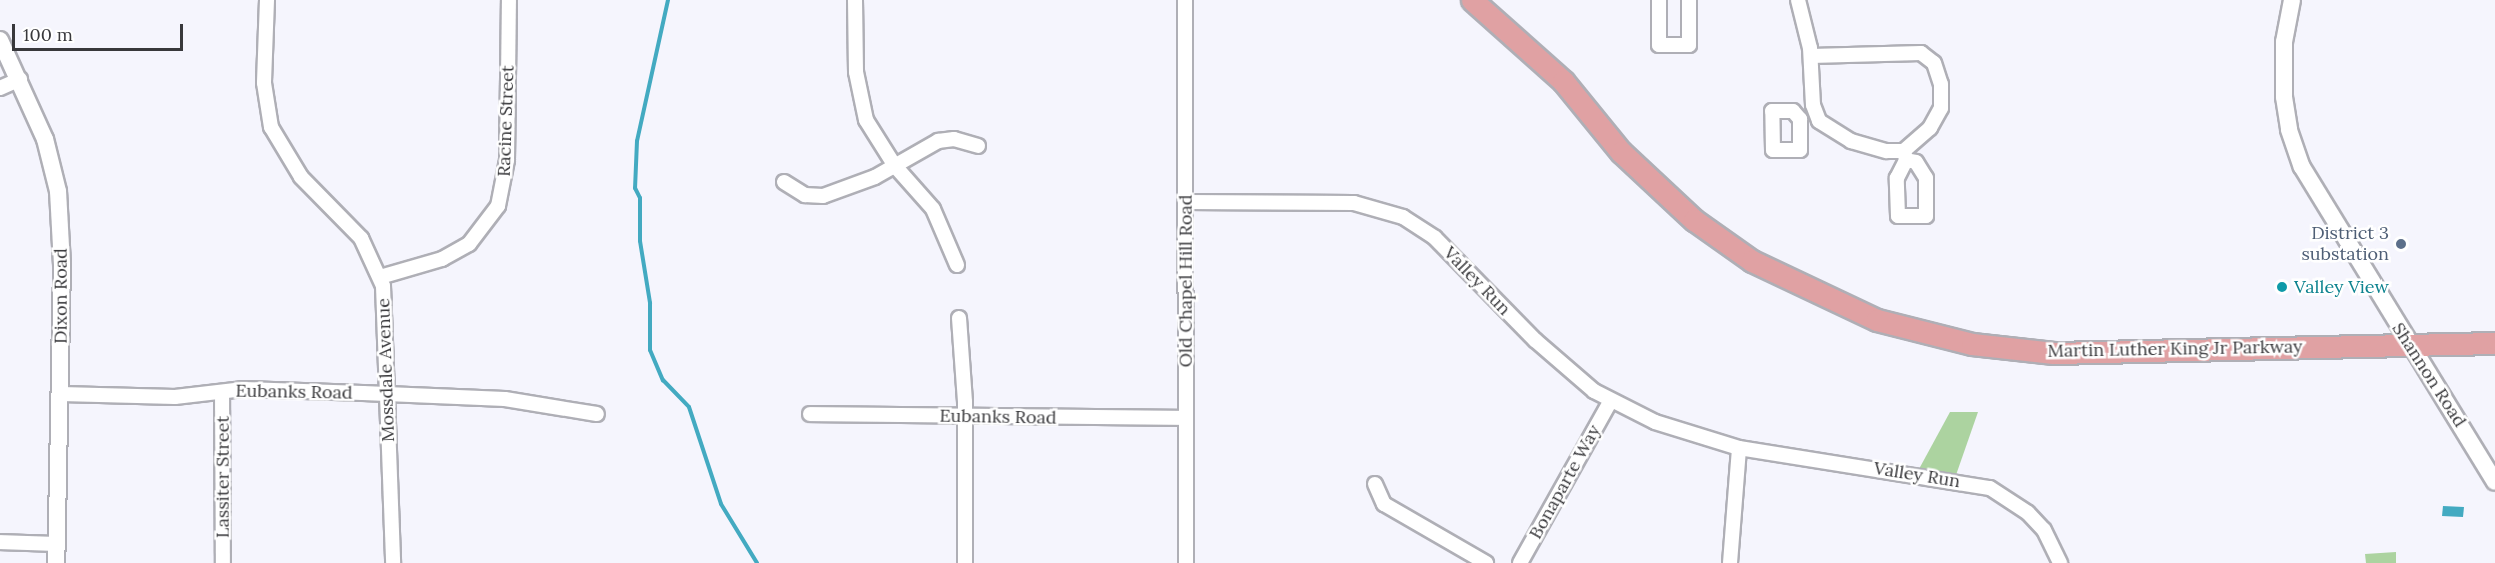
<!DOCTYPE html>
<html>
<head>
<meta charset="utf-8">
<style>
  body { margin:0 }
  #map { position:relative; width:2495px; height:563px; overflow:hidden; background:#f5f5fd; font-family:Lora,serif }
  div>[style] { position:absolute }
  .green>* { inset:0; background:#acd3a0 }
  .water>* { inset:0; background:#43aac1 }
  .stream>* { height:4px; margin:-2px; padding:0 2px; transform-origin:2px; border-radius:2px; background:#43aac1 }
  .roads { filter:drop-shadow(2px 0 #afafb6) drop-shadow(-2px 0 #afafb6) drop-shadow(0 2px #afafb6) drop-shadow(0 -2px #afafb6) }
  .minor>* { height:14px; margin:-7px; padding:0 7px; transform-origin:7px; border-radius:7px; background:#fff }
  .tertiary>* { height:16px; margin:-8px; padding:0 8px; transform-origin:8px; border-radius:8px; background:#fff }
  .primary>* { height:21px; margin:-10.5px; padding:0 10.5px; transform-origin:10.5px; border-radius:10.5px; background:#e0a1a3 }
  .dots>* { width:16px; height:16px; translate:-50% -50%; box-sizing:border-box; border:3px solid #fff; border-radius:50% }
  span { translate:-50% -50%; white-space:nowrap; text-align:center; line-height:1.15; -webkit-text-stroke:5px #fff; paint-order:stroke }
  .street-label { font-size:18px; color:#38383b }
  .service-label { font-size:18px; color:#4e5e75 }
  .right { translate:-100% -50%; text-align:right }
  .culture-label { font-size:18px; color:#0d838f }
  .left { translate:0 -50%; text-align:left }
  .scale { position:absolute; left:12px; top:24px; width:171px; height:27px; box-sizing:border-box; border:3px solid #38383b; border-top:0; padding-left:8px; font-size:18px; line-height:21px; white-space:nowrap; color:#38383b; -webkit-text-stroke:4px #fff; paint-order:stroke }
</style>
</head>
<body>
<div id="map">
  <div class="green">
    <div style="clip-path:polygon(1950px 412px,1978px 412px,1956px 475px,1919px 469px)"></div>
    <div style="clip-path:polygon(2396px 552px,2396px 563px,2366px 563px,2365px 554px)"></div>
  </div>
  <div class="water">
    <div style="clip-path:polygon(2443px 506px,2464px 507px,2463px 517px,2442px 516px)"></div>
  </div>
  <div class="stream">
    <div style="left:668px;top:0;width:144px;rotate:102.4deg"></div>
    <div style="left:637px;top:141px;width:47px;rotate:92.4deg"></div>
    <div style="left:635px;top:188px;width:11px;rotate:63deg"></div>
    <div style="left:640px;top:198px;width:43px;rotate:90deg"></div>
    <div style="left:640px;top:241px;width:63px;rotate:80.8deg"></div>
    <div style="left:650px;top:303px;width:47px;rotate:90deg"></div>
    <div style="left:650px;top:350px;width:33px;rotate:67deg"></div>
    <div style="left:663px;top:380px;width:37px;rotate:46deg"></div>
    <div style="left:689px;top:407px;width:102px;rotate:71.7deg"></div>
    <div style="left:721px;top:504px;width:69px;rotate:58.6deg"></div>
  </div>
  <div class="roads">
    <div class="minor">
      <div style="left:267px;top:0;width:83px;rotate:92.1deg"></div>
      <div style="left:264px;top:83px;width:45px;rotate:81deg"></div>
      <div style="left:271px;top:127px;width:58px;rotate:59deg"></div>
      <div style="left:301px;top:177px;width:86px;rotate:45.5deg"></div>
      <div style="left:361px;top:238px;width:53px;rotate:65.4deg"></div>
      <div style="left:383px;top:286px;width:277px;rotate:87.9deg"></div>
      <div style="left:855px;top:0;width:72px;rotate:89.2deg"></div>
      <div style="left:856px;top:72px;width:49px;rotate:78.2deg"></div>
      <div style="left:866px;top:120px;width:54px;rotate:57.8deg"></div>
      <div style="left:895px;top:166px;width:57px;rotate:48.5deg"></div>
      <div style="left:933px;top:209px;width:61px;rotate:66.8deg"></div>
      <div style="left:1185px;top:0;width:563px;rotate:89.9deg"></div>
      <div style="left:1659px;top:0;width:45px;rotate:90deg"></div>
      <div style="left:1659px;top:45px;width:30px"></div>
      <div style="left:1689px;top:45px;width:45px;rotate:-90deg"></div>
      <div style="left:1798px;top:0;width:49px;rotate:76deg"></div>
      <div style="left:1810px;top:48px;width:57px;rotate:87deg"></div>
      <div style="left:1813px;top:105px;width:17px;rotate:69deg"></div>
      <div style="left:1819px;top:121px;width:38px;rotate:32deg"></div>
      <div style="left:1851px;top:141px;width:37px;rotate:16deg"></div>
      <div style="left:1887px;top:151px;width:17px"></div>
      <div style="left:1904px;top:151px;width:9px;rotate:77deg"></div>
      <div style="left:1811px;top:56px;width:110px;rotate:-1.6deg"></div>
      <div style="left:1921px;top:53px;width:16px;rotate:38deg"></div>
      <div style="left:1934px;top:63px;width:22px;rotate:72deg"></div>
      <div style="left:1941px;top:84px;width:24px;rotate:90deg"></div>
      <div style="left:1941px;top:108px;width:23px;rotate:119deg"></div>
      <div style="left:1930px;top:128px;width:35px;rotate:139deg"></div>
      <div style="left:0;top:88px;width:22px;rotate:-24deg"></div>
      <div style="left:1772px;top:111px;width:21px"></div>
      <div style="left:1793px;top:111px;width:11px;rotate:49deg"></div>
      <div style="left:1800px;top:119px;width:31px;rotate:90deg"></div>
      <div style="left:1800px;top:150px;width:27px;rotate:180deg"></div>
      <div style="left:1773px;top:150px;width:39px;rotate:-91deg"></div>
      <div style="left:1906px;top:160px;width:10px;rotate:11deg"></div>
      <div style="left:1916px;top:162px;width:19px;rotate:58deg"></div>
      <div style="left:1926px;top:178px;width:38px;rotate:90deg"></div>
      <div style="left:1926px;top:216px;width:28px;rotate:180deg"></div>
      <div style="left:1898px;top:216px;width:38px;rotate:-92deg"></div>
      <div style="left:1897px;top:178px;width:20px;rotate:-63deg"></div>
      <div style="left:784px;top:182px;width:25px;rotate:32deg"></div>
      <div style="left:805px;top:195px;width:18px;rotate:3deg"></div>
      <div style="left:823px;top:196px;width:55px;rotate:-20.1deg"></div>
      <div style="left:875px;top:177px;width:73px;rotate:-29.7deg"></div>
      <div style="left:938px;top:141px;width:16px;rotate:-7deg"></div>
      <div style="left:954px;top:139px;width:25px;rotate:16deg"></div>
      <div style="left:1186px;top:202px;width:168px;rotate:0.3deg"></div>
      <div style="left:1354px;top:203px;width:51px;rotate:15.9deg"></div>
      <div style="left:1403px;top:217px;width:38px;rotate:33deg"></div>
      <div style="left:1435px;top:238px;width:143px;rotate:45.6deg"></div>
      <div style="left:1535px;top:340px;width:78px;rotate:40.8deg"></div>
      <div style="left:1594px;top:391px;width:68px;rotate:26.9deg"></div>
      <div style="left:1655px;top:422px;width:88px;rotate:17.2deg"></div>
      <div style="left:380px;top:277px;width:65px;rotate:-16.2deg"></div>
      <div style="left:442px;top:259px;width:31px;rotate:-29deg"></div>
      <div style="left:469px;top:244px;width:48px;rotate:-52.7deg"></div>
      <div style="left:498px;top:206px;width:47px;rotate:-78.9deg"></div>
      <div style="left:507px;top:160px;width:160px;rotate:-89.3deg"></div>
      <div style="left:959px;top:318px;width:84px;rotate:85.9deg"></div>
      <div style="left:965px;top:402px;width:161px;rotate:90deg"></div>
      <div style="left:222px;top:392px;width:171px;rotate:89.7deg"></div>
      <div style="left:61px;top:394px;width:114px;rotate:1.5deg"></div>
      <div style="left:175px;top:397px;width:69px;rotate:-6.6deg"></div>
      <div style="left:244px;top:389px;width:119px;rotate:1.9deg"></div>
      <div style="left:363px;top:393px;width:142px;rotate:2.4deg"></div>
      <div style="left:505px;top:399px;width:93px;rotate:9.3deg"></div>
      <div style="left:810px;top:414px;width:376px;rotate:0.6deg"></div>
      <div style="left:1375px;top:484px;width:22px;rotate:66deg"></div>
      <div style="left:1384px;top:504px;width:118px;rotate:30deg"></div>
      <div style="left:0;top:542px;width:57px;rotate:2deg"></div>
      <div style="left:1520px;top:563px;width:184px;rotate:-60.8deg"></div>
      <div style="left:1730px;top:563px;width:115px;rotate:-85.5deg"></div>
      <div style="left:1739px;top:448px;width:254px;rotate:9.1deg"></div>
      <div style="left:1990px;top:488px;width:45px;rotate:33.3deg"></div>
      <div style="left:2028px;top:513px;width:23px;rotate:47deg"></div>
      <div style="left:2044px;top:530px;width:37px;rotate:64deg"></div>
    </div>
    <div class="tertiary">
      <div style="left:2292px;top:0;width:43px;rotate:100.8deg"></div>
      <div style="left:2284px;top:42px;width:55px;rotate:90deg"></div>
      <div style="left:2284px;top:97px;width:33px;rotate:81deg"></div>
      <div style="left:2289px;top:130px;width:39px;rotate:71deg"></div>
      <div style="left:2302px;top:167px;width:369px;rotate:58.5deg"></div>
      <div style="left:0;top:40px;width:109px;rotate:65.6deg"></div>
      <div style="left:45px;top:139px;width:54px;rotate:76deg"></div>
      <div style="left:58px;top:191px;width:73px;rotate:86.9deg"></div>
      <div style="left:62px;top:264px;width:299px;rotate:91.1deg"></div>
    </div>
    <div class="primary">
      <div style="left:1472px;top:0;width:122px;rotate:41.7deg"></div>
      <div style="left:1563px;top:81px;width:92px;rotate:50.8deg"></div>
      <div style="left:1621px;top:152px;width:100px;rotate:43deg"></div>
      <div style="left:1694px;top:220px;width:71px;rotate:35.3deg"></div>
      <div style="left:1752px;top:261px;width:138px;rotate:25.3deg"></div>
      <div style="left:1877px;top:320px;width:98px;rotate:14.2deg"></div>
      <div style="left:1972px;top:344px;width:82px;rotate:6.3deg"></div>
      <div style="left:2054px;top:353px;width:441px;rotate:-1.3deg"></div>
    </div>
  </div>
  <div class="dots">
    <div style="left:2401px;top:244px;background:#5c6f8a"></div>
    <div style="left:2282px;top:287px;background:#0f9aa8"></div>
  </div>
  <div class="street-label">
    <span style="left:506px;top:121px;rotate:-88deg">Racine Street</span>
    <span style="left:1186px;top:281px;rotate:-90deg">Old Chapel Hill Road</span>
    <span style="left:1477px;top:281px;rotate:46deg">Valley Run</span>
    <span style="left:61px;top:296px;rotate:-90deg">Dixon Road</span>
    <span style="left:2175px;top:349px;rotate:-1deg">Martin Luther King Jr Parkway</span>
    <span style="left:386px;top:370px;rotate:-92deg">Mossdale Avenue</span>
    <span style="left:2429px;top:375px;rotate:57deg">Shannon Road</span>
    <span style="left:294px;top:392px;rotate:1deg">Eubanks Road</span>
    <span style="left:998px;top:417px;rotate:1deg">Eubanks Road</span>
    <span style="left:1917px;top:475px;rotate:9deg">Valley Run</span>
    <span style="left:223px;top:477px;rotate:-90deg">Lassiter Street</span>
    <span style="left:1565px;top:482px;rotate:-61deg">Bonaparte Way</span>
  </div>
  <div class="service-label">
    <span class="right" style="left:2389px;top:244px">District 3<br>substation</span>
  </div>
  <div class="culture-label">
    <span class="left" style="left:2294px;top:287px">Valley View</span>
  </div>
  <div class="scale">100 m</div>
</div>
</body>
</html>
